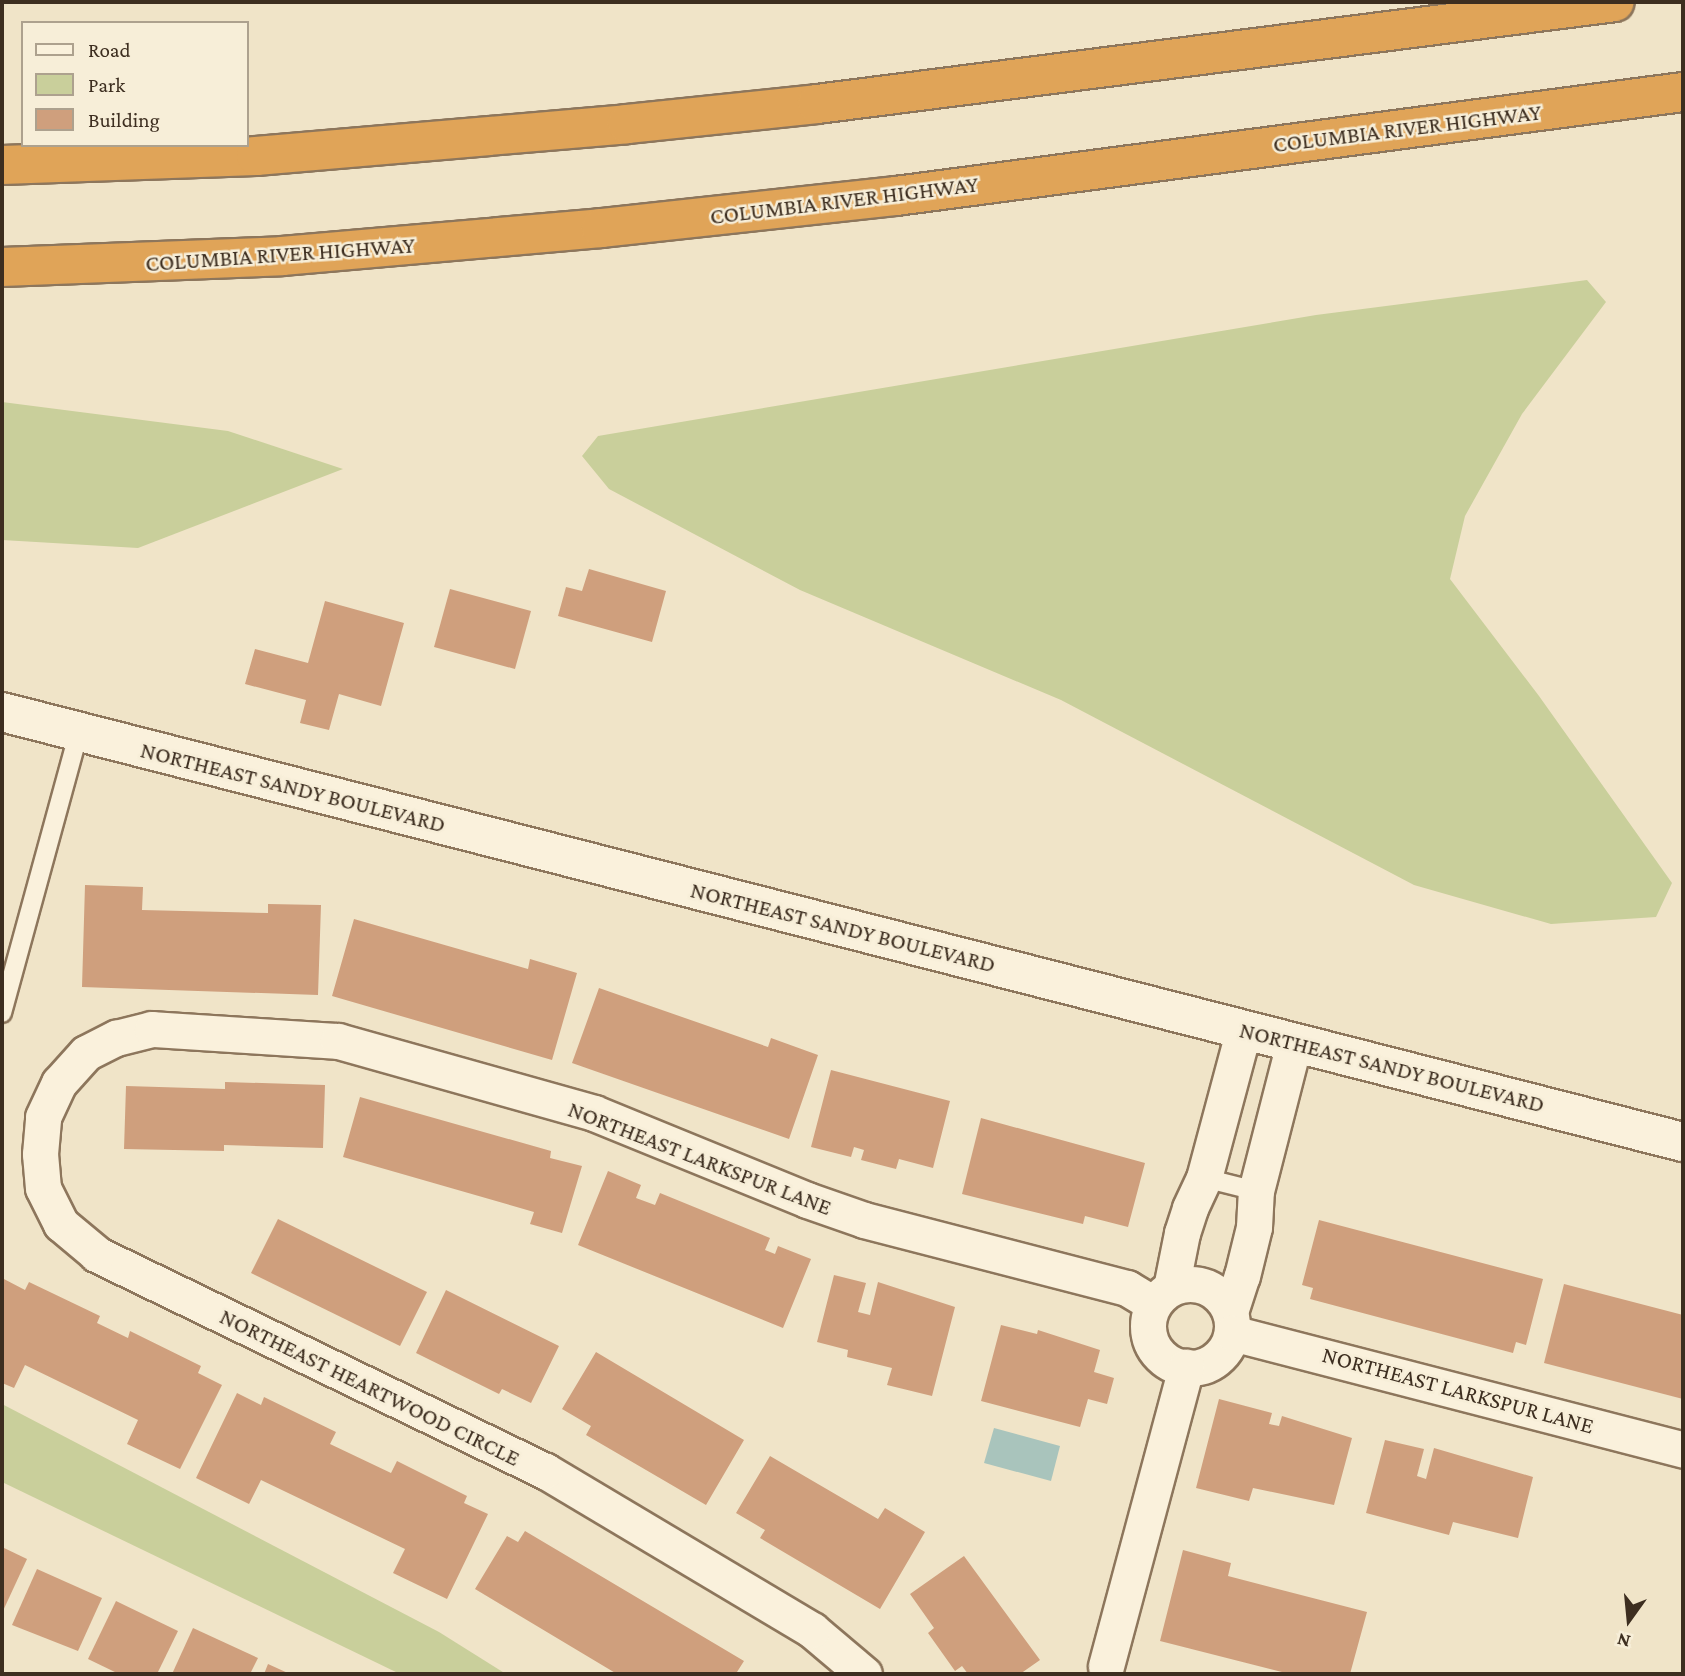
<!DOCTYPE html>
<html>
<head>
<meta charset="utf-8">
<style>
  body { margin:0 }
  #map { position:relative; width:1685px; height:1676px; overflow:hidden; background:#f0e4c8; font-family:"Crimson Pro",serif }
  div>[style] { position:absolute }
  .green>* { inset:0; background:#c9cf9b }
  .water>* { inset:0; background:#a9c4bc }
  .building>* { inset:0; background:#cf9f7d }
  .roads { filter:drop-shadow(2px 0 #8d765c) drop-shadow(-2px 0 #8d765c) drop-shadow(0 2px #8d765c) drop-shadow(0 -2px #8d765c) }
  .service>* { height:18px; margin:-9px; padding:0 9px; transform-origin:9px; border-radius:9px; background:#faf1dc }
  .minor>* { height:35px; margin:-17.5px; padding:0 17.5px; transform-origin:17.5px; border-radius:17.5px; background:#faf1dc }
  .minor>.ring { margin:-17.5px; padding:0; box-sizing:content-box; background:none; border:35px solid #faf1dc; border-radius:50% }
  .secondary>* { height:38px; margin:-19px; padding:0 19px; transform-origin:19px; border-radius:19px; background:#faf1dc }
  .motorway>* { height:38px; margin:-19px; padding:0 19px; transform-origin:19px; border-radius:19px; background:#e0a458 }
  span { translate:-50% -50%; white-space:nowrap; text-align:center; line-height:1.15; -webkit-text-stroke:5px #f7eed8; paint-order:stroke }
  .street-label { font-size:23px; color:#3d2e20 }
  .frame { position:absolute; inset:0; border:4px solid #3d2e20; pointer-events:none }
  .legend { position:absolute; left:21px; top:21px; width:228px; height:126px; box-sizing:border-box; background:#f7eed8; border:2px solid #ada18e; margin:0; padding:9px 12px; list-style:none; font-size:21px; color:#3d2e20 }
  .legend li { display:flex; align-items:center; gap:14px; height:35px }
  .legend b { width:35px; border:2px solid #ada18e }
  .north { position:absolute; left:1594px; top:1585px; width:70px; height:70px; -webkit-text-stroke:5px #f7eed8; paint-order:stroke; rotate:195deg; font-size:19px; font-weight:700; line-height:28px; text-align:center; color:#3d2e20 }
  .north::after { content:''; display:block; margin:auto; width:24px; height:32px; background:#3d2e20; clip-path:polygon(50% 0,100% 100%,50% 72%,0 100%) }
</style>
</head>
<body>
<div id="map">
  <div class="green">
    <div style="clip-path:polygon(1587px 280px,1606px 302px,1522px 414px,1465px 516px,1450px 579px,1539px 696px,1672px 883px,1656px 917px,1551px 924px,1414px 885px,1061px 700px,800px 590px,609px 489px,582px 456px,598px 436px,1316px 315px)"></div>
    <div style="clip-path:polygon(2px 402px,228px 431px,343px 469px,138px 548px,2px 540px)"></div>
    <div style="clip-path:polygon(2px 1404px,439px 1632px,506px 1674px,400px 1674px,2px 1482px)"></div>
  </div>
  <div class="water">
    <div style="clip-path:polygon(994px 1428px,1060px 1446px,1051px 1481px,984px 1463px)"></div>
  </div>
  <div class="building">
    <div style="clip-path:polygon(589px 569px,666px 591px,652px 642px,558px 616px,566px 587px,582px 591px)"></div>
    <div style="clip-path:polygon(450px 589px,531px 611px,515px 669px,434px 647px)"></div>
    <div style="clip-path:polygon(325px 601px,404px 623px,381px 706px,339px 694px,329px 730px,300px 723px,306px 700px,245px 684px,255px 649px,308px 663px)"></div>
    <div style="clip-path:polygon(85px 885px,143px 887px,142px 910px,268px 913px,268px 904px,321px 905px,318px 995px,82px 987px)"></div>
    <div style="clip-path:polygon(354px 919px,528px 969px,530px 959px,577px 973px,552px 1060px,332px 996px)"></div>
    <div style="clip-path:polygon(599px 988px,768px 1047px,771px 1038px,818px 1055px,789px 1139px,572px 1063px)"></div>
    <div style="clip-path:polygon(831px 1070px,950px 1101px,933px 1168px,899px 1159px,896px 1169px,861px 1160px,864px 1150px,854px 1147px,851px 1157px,811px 1147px)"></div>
    <div style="clip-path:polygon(225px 1082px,325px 1085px,323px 1148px,224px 1145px,224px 1151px,124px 1149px,126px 1086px,225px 1089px)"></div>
    <div style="clip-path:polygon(360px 1097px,551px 1151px,550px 1158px,582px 1166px,562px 1233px,530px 1224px,534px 1212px,343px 1157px)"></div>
    <div style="clip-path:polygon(981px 1118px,1145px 1163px,1128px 1227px,1085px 1216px,1083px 1224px,962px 1194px)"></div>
    <div style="clip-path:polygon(608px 1171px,641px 1185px,636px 1198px,655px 1205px,660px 1193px,770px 1238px,765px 1250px,775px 1254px,778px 1246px,811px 1259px,783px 1328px,578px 1245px)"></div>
    <div style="clip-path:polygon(278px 1219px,427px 1292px,400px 1346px,251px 1273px)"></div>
    <div style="clip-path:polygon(1319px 1220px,1543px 1279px,1526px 1345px,1516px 1342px,1513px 1353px,1310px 1299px,1313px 1288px,1302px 1285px)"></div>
    <div style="clip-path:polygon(834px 1275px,866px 1283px,858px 1312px,870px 1315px,878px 1282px,955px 1307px,932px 1396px,887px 1385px,892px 1368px,847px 1357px,848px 1350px,817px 1342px)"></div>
    <div style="clip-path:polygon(2px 1278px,25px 1290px,29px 1282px,100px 1316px,97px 1323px,128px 1338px,130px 1331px,201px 1366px,198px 1373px,222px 1385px,180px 1469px,127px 1444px,138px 1420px,97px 1400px,25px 1365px,14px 1388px,2px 1383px)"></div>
    <div style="clip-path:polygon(1564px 1284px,1683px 1315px,1683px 1399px,1544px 1363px)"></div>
    <div style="clip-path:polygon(446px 1290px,559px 1346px,531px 1403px,502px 1389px,499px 1394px,416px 1353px)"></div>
    <div style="clip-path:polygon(1001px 1325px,1037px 1334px,1038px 1330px,1100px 1350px,1094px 1372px,1114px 1378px,1107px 1404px,1088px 1399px,1080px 1427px,981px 1401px)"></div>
    <div style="clip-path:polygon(596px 1352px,744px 1440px,706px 1505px,586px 1435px,591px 1426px,562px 1409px)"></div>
    <div style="clip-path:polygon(237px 1393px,261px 1405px,264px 1397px,336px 1432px,330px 1444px,391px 1473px,397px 1461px,467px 1496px,464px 1503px,488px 1514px,447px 1599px,393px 1573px,405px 1549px,261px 1480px,249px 1504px,196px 1478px)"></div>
    <div style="clip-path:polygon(1219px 1399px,1272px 1413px,1269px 1424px,1279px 1426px,1282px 1416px,1352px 1438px,1334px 1505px,1253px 1488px,1249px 1501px,1196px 1488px)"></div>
    <div style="clip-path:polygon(1385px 1440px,1424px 1449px,1417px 1476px,1426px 1479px,1434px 1448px,1533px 1477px,1518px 1538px,1453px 1522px,1449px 1535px,1366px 1513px)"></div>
    <div style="clip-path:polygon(770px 1456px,878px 1519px,885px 1508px,925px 1532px,880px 1609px,760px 1538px,765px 1530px,736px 1513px)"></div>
    <div style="clip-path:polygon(525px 1531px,744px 1661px,737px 1672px,740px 1674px,617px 1674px,475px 1589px,507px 1536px,518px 1542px)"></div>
    <div style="clip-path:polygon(2px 1547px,27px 1559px,2px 1613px)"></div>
    <div style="clip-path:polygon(1183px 1550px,1231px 1563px,1228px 1576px,1367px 1612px,1350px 1674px,1290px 1674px,1160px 1641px)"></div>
    <div style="clip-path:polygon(964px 1556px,1040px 1660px,1020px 1674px,968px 1674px,962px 1666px,955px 1671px,928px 1633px,934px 1628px,910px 1594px)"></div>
    <div style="clip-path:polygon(37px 1569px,102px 1598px,78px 1651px,12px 1625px)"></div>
    <div style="clip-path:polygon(116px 1601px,178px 1631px,157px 1674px,119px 1674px,88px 1659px)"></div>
    <div style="clip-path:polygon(193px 1628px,258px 1658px,250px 1674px,172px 1674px)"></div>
    <div style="clip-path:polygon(268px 1664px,290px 1674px,264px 1674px)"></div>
  </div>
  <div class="roads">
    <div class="service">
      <div style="left:2px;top:1013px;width:291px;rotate:-74.7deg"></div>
      <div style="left:1204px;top:1178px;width:54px;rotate:14deg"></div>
    </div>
    <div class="minor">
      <div class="ring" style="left:1148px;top:1284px;width:49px;height:49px"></div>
      <div style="left:1171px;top:1288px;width:56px;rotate:-78.7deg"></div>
      <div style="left:1182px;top:1233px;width:26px;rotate:-72deg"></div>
      <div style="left:1190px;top:1208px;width:33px;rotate:-65deg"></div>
      <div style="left:1204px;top:1178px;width:154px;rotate:-75deg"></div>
      <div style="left:1230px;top:1312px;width:38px;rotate:-72deg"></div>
      <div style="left:1242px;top:1276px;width:50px;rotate:-76.2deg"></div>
      <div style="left:1254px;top:1227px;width:36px;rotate:-87deg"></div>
      <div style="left:1256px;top:1191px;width:153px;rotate:-75.6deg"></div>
      <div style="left:1232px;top:1333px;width:466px;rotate:14.5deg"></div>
      <div style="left:1106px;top:1666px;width:310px;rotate:-75deg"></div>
      <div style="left:864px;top:1674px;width:68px;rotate:-139.8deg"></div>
      <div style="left:812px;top:1630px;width:311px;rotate:-149.2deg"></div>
      <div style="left:545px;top:1471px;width:498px;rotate:-154.2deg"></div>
      <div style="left:97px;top:1254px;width:47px;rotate:-140.2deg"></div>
      <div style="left:61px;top:1224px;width:40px;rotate:-116.6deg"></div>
      <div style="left:43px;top:1188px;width:34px;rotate:-95deg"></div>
      <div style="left:40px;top:1154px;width:37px;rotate:-85deg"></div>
      <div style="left:43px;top:1117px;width:38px;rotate:-65deg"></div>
      <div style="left:59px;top:1083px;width:40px;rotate:-48deg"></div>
      <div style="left:86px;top:1053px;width:34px;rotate:-27deg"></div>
      <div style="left:116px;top:1038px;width:37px;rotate:-14deg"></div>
      <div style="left:152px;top:1029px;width:186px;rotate:3.7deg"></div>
      <div style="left:338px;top:1041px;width:266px;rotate:15.7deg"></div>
      <div style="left:594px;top:1113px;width:230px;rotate:22.2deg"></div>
      <div style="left:807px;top:1200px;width:60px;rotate:19.3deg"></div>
      <div style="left:864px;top:1220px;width:272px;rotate:14.5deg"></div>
      <div style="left:1127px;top:1288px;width:31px;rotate:31deg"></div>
    </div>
    <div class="secondary">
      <div style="left:2px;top:712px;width:1735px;rotate:14.35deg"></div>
    </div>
    <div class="motorway">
      <div style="left:2px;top:165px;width:254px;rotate:-2deg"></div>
      <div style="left:256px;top:156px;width:372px;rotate:-4.9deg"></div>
      <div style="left:627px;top:124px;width:191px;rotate:-6deg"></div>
      <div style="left:817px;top:104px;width:804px;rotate:-7.28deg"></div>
      <div style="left:2px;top:267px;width:280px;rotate:-2.2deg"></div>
      <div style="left:282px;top:256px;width:320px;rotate:-5deg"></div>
      <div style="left:601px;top:228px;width:297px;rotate:-6.2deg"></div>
      <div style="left:896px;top:196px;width:794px;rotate:-7.53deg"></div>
    </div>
  </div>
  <div class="street-label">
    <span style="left:1407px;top:128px;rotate:-7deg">COLUMBIA RIVER HIGHWAY</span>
    <span style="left:844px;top:200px;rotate:-7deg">COLUMBIA RIVER HIGHWAY</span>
    <span style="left:280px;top:254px;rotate:-4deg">COLUMBIA RIVER HIGHWAY</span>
    <span style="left:293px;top:787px;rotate:14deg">NORTHEAST SANDY BOULEVARD</span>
    <span style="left:843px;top:927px;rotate:14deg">NORTHEAST SANDY BOULEVARD</span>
    <span style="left:1392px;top:1067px;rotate:14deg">NORTHEAST SANDY BOULEVARD</span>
    <span style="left:700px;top:1158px;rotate:21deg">NORTHEAST LARKSPUR LANE</span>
    <span style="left:370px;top:1387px;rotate:26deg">NORTHEAST HEARTWOOD CIRCLE</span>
    <span style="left:1458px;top:1390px;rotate:15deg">NORTHEAST LARKSPUR LANE</span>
  </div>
  <div class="frame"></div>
  <ul class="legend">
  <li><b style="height:9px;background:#faf1dc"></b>Road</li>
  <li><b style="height:19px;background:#c9cf9b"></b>Park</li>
  <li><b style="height:19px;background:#cf9f7d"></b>Building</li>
  </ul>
  <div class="north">N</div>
</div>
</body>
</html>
